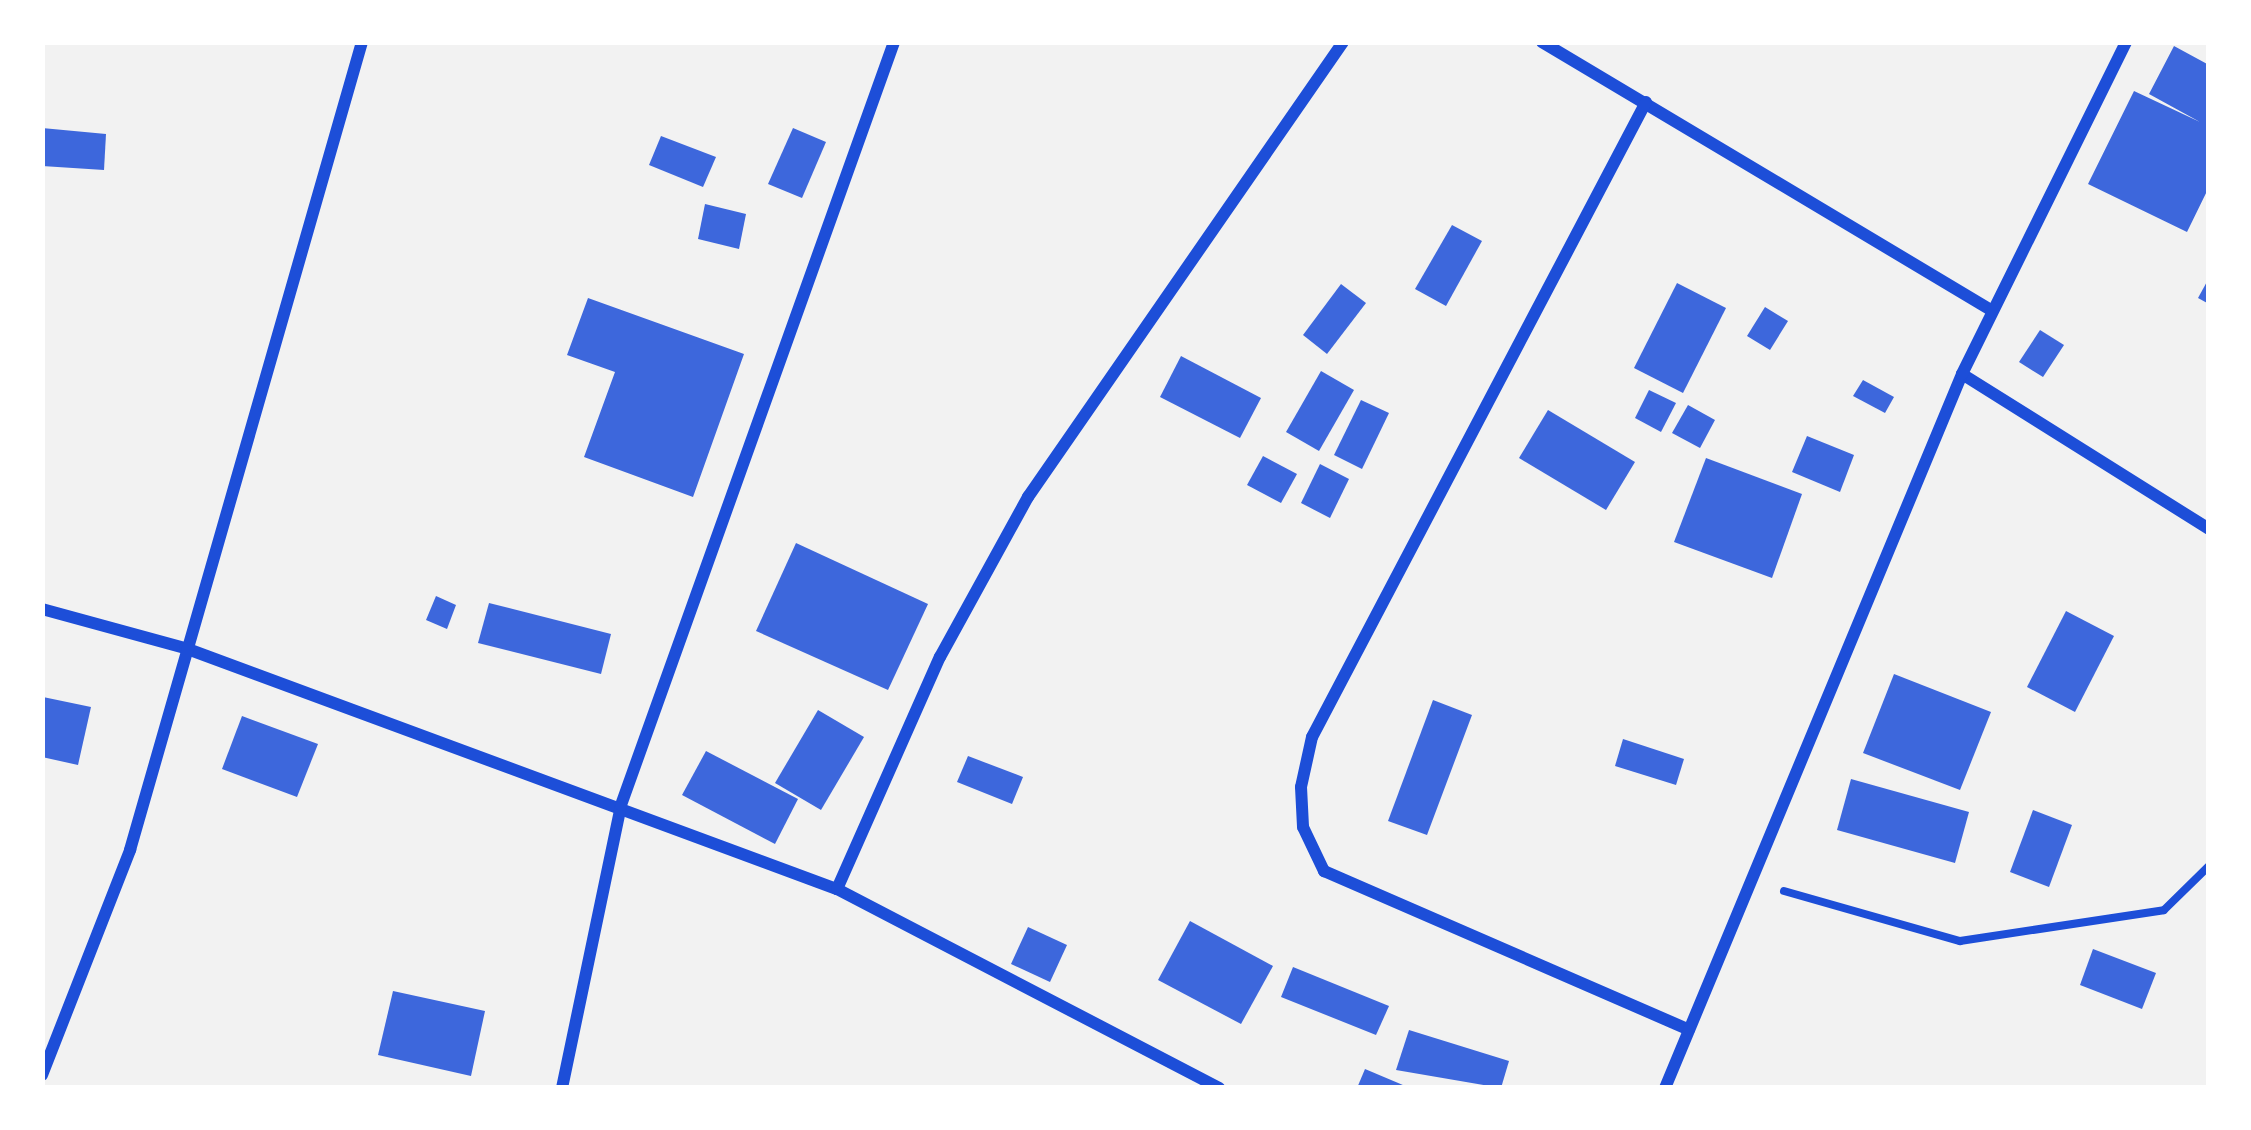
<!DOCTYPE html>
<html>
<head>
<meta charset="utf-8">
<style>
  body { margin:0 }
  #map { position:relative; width:2251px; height:1130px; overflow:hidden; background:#f2f2f2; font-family:"Fira Sans",sans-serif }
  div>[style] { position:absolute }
  .building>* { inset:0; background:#3d67dc }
  .path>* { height:8px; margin:-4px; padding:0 4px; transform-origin:4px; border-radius:4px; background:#1d4ed8 }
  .minor>* { height:12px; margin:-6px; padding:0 6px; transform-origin:6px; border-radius:6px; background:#1d4ed8 }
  span { translate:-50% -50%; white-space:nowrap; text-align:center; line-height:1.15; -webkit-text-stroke:10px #fff; paint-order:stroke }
  .frame { position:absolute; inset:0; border:45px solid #fff; pointer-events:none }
</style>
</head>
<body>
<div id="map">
  <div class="building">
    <div style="clip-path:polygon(2174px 46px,2209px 65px,2209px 187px,2187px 232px,2088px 184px,2134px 91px,2200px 122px,2149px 94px)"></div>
    <div style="clip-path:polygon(42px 128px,106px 134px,104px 170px,42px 166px)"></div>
    <div style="clip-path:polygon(793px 128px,826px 142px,802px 198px,768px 184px)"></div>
    <div style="clip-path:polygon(661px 136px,716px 157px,703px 187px,649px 165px)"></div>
    <div style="clip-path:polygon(705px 204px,746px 214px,739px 249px,698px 239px)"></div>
    <div style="clip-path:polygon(1452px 225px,1482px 241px,1446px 306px,1415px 289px)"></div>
    <div style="clip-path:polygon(2209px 278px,2209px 304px,2198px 298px)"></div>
    <div style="clip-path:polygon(1677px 283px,1726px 308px,1683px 393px,1634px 368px)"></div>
    <div style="clip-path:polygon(1341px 284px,1366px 303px,1327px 354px,1303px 335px)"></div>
    <div style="clip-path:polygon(588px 298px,744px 354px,693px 497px,584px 457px,615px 372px,567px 355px)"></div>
    <div style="clip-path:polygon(1765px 307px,1788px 321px,1770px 350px,1747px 336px)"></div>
    <div style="clip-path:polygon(2040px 330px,2064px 345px,2043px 377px,2019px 362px)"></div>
    <div style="clip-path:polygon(1181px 356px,1261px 398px,1240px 438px,1160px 397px)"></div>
    <div style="clip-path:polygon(1321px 371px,1354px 390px,1319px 451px,1286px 432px)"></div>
    <div style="clip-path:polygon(1863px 380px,1894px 397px,1885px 413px,1853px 396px)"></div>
    <div style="clip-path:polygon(1649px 390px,1676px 403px,1661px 432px,1635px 418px)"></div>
    <div style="clip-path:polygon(1361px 400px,1389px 413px,1362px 469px,1334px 455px)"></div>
    <div style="clip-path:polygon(1688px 405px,1715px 420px,1700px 448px,1672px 433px)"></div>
    <div style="clip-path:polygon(1548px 410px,1635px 462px,1606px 510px,1519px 458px)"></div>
    <div style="clip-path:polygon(1807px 436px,1854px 455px,1840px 492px,1792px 472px)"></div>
    <div style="clip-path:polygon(1263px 456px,1297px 474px,1281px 503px,1247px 485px)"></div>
    <div style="clip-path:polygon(1706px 458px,1802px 494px,1772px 578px,1674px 542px)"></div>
    <div style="clip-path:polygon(1320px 464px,1349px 479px,1330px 518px,1301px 503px)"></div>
    <div style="clip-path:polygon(796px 543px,928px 604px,888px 690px,756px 631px)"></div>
    <div style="clip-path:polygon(436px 596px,456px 605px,447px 629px,426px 620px)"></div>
    <div style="clip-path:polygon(489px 603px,611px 634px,601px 674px,478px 643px)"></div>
    <div style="clip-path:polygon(2066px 611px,2114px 636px,2075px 712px,2027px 687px)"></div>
    <div style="clip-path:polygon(1894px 674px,1991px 712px,1960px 790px,1863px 753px)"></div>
    <div style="clip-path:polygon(43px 697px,91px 707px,78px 765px,42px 757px)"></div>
    <div style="clip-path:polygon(1433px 700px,1472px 715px,1427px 835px,1388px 821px)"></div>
    <div style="clip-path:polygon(818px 710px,864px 737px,821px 810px,775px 783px)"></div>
    <div style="clip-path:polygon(242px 716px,318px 744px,297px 797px,222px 769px)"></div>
    <div style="clip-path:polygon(1623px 739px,1684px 759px,1676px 785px,1615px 766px)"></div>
    <div style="clip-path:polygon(706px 751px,798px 799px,775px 844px,682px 795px)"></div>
    <div style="clip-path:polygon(968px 756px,1023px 777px,1012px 804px,957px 782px)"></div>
    <div style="clip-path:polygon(1851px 779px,1969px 812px,1955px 863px,1837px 830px)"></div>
    <div style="clip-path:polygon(2033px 810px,2072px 825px,2049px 887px,2010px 872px)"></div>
    <div style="clip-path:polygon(1190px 921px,1273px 966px,1241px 1024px,1158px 980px)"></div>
    <div style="clip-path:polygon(1028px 927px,1067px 945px,1050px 982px,1011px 964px)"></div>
    <div style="clip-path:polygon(2093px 949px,2156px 973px,2142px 1009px,2080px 985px)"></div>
    <div style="clip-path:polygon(1293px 967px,1389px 1006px,1376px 1035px,1281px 997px)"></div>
    <div style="clip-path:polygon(393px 991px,485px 1011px,471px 1076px,378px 1055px)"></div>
    <div style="clip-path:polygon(1409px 1030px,1509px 1061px,1501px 1088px,1396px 1070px)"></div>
    <div style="clip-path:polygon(1365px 1069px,1410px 1088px,1357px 1088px)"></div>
  </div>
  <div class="path">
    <div style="left:1784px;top:891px;width:183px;rotate:15.9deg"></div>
    <div style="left:1960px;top:941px;width:206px;rotate:-8.6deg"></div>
    <div style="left:2164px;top:910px;width:63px;rotate:-44.4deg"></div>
  </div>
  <div class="minor">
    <div style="left:1542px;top:42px;width:523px;rotate:30.83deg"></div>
    <div style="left:1646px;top:102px;width:717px;rotate:117.74deg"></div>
    <div style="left:1312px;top:737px;width:51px;rotate:102.4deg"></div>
    <div style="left:1301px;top:787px;width:40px;rotate:87.1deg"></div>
    <div style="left:1303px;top:827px;width:49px;rotate:64.5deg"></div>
    <div style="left:1324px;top:871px;width:398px;rotate:23.5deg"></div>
    <div style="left:1962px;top:374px;width:292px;rotate:32.1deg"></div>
    <div style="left:42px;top:609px;width:148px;rotate:15.3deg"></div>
    <div style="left:185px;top:648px;width:695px;rotate:20.29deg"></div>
    <div style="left:837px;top:889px;width:431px;rotate:27.5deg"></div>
    <div style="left:837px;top:889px;width:254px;rotate:-66.1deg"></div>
    <div style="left:940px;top:657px;width:183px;rotate:-61.2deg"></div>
    <div style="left:1028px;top:497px;width:553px;rotate:-55.3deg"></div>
    <div style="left:42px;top:1075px;width:242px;rotate:-68.6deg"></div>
    <div style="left:130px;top:850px;width:841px;rotate:-73.98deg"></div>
    <div style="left:562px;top:1088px;width:289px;rotate:-78.2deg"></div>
    <div style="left:621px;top:805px;width:810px;rotate:-70.31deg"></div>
    <div style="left:1665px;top:1088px;width:773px;rotate:-67.41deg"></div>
    <div style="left:1962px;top:374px;width:370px;rotate:-63.7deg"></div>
  </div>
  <div class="frame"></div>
</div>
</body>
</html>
